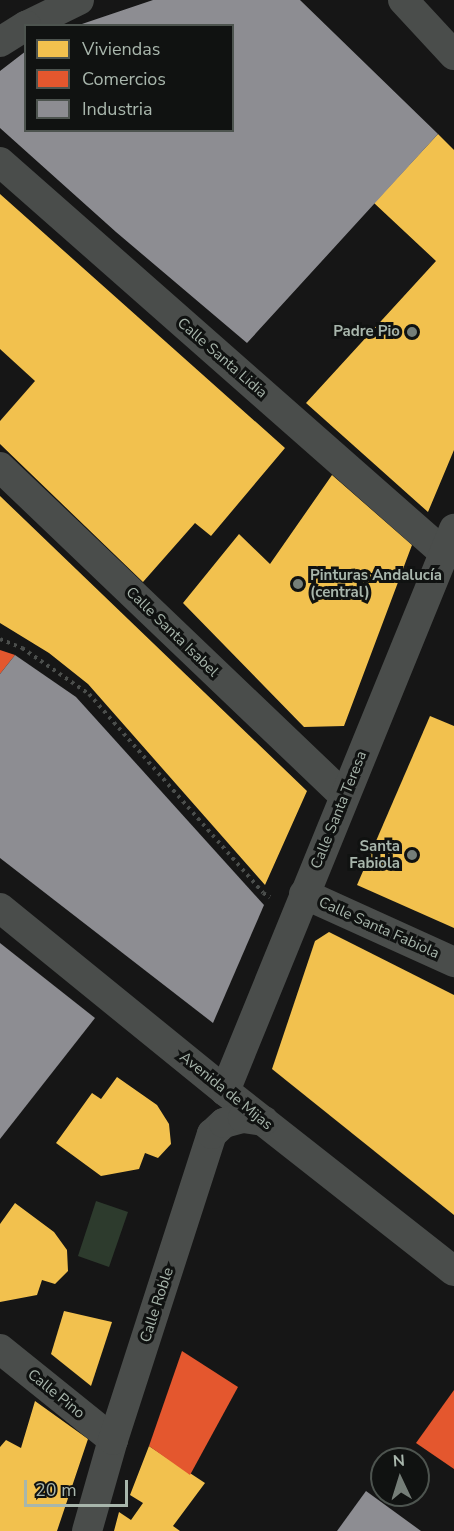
<!DOCTYPE html>
<html>
<head>
<meta charset="utf-8">
<style>
  body { margin:0 }
  #map { position:relative; width:454px; height:1531px; overflow:hidden; background:#161616; font-family:"Nunito Sans",sans-serif }
  div>[style] { position:absolute }
  .water>* { inset:0; background:#2d3b2d }
  .homes>* { inset:0; background:#f2c14e }
  .shops>* { inset:0; background:#e4572e }
  .industry>* { inset:0; background:#8d8d92 }
  .path>* { height:4px; margin-top:-2px; transform-origin:0; background:repeating-linear-gradient(90deg,#4b4e4c 0 3px,transparent 0 7.5px) }
  .minor>* { height:30px; margin:-15px; padding:0 15px; transform-origin:15px; border-radius:15px; background:#4a4d4b }
  .dots>* { width:16px; height:16px; translate:-50% -50%; box-sizing:border-box; border:3px solid #101211; border-radius:50% }
  span { translate:-50% -50%; white-space:nowrap; text-align:center; line-height:1.15; -webkit-text-stroke:6px #101211; paint-order:stroke }
  .poi-label { font-size:15px; color:#a8b6ac; font-weight:700 }
  .right { translate:-100% -50%; text-align:right }
  .left { translate:0 -50%; text-align:left }
  .street-label { font-size:15px; color:#a8b6ac }
  .legend { position:absolute; left:24px; top:24px; width:210px; height:108px; box-sizing:border-box; background:#101211; border:2px solid #4d544f; margin:0; padding:8px 10px; list-style:none; font-size:18px; color:#a8b6ac }
  .legend li { display:flex; align-items:center; gap:12px; height:30px }
  .legend b { width:30px; border:2px solid #4d544f }
  .north { position:absolute; left:370px; top:1447px; width:60px; height:60px; box-sizing:border-box; background:#101211; border:2px solid #4d544f; border-radius:50%; rotate:356deg; font-size:16px; font-weight:700; line-height:24px; text-align:center; color:#a8b6ac }
  .north::after { content:''; display:block; margin:auto; width:21px; height:27px; background:#757e78; clip-path:polygon(50% 0,100% 100%,50% 72%,0 100%) }
  .scale { position:absolute; left:24px; top:1480px; width:104px; height:27px; box-sizing:border-box; border:3px solid #a8b6ac; border-top:0; padding-left:8px; font-size:18px; line-height:21px; white-space:nowrap; color:#a8b6ac; -webkit-text-stroke:4px #101211; paint-order:stroke }
</style>
</head>
<body>
<div id="map">
  <div class="water">
    <div style="clip-path:polygon(96px 1201px,128px 1212px,109px 1267px,78px 1256px)"></div>
  </div>
  <div class="homes">
    <div style="clip-path:polygon(438px 134px,454px 150px,454px 450px,428px 512px,306px 403px,436px 261px,374px 203px)"></div>
    <div style="clip-path:polygon(0 194px,285px 448px,211px 536px,195px 523px,143px 582px,0 444px,0 421px,35px 381px,0 349px)"></div>
    <div style="clip-path:polygon(332px 475px,412px 545px,344px 726px,304px 727px,183px 603px,239px 534px,270px 564px)"></div>
    <div style="clip-path:polygon(0 496px,307px 791px,265px 885px,88px 684px,49px 653px,0 623px)"></div>
    <div style="clip-path:polygon(430px 716px,454px 726px,454px 928px,357px 885px)"></div>
    <div style="clip-path:polygon(329px 932px,454px 995px,454px 1215px,272px 1069px,315px 941px)"></div>
    <div style="clip-path:polygon(117px 1077px,157px 1105px,169px 1124px,171px 1144px,158px 1158px,145px 1153px,139px 1169px,101px 1176px,56px 1143px,92px 1093px,101px 1099px)"></div>
    <div style="clip-path:polygon(15px 1203px,54px 1232px,67px 1250px,68px 1271px,55px 1284px,42px 1280px,37px 1295px,0 1302px,0 1224px)"></div>
    <div style="clip-path:polygon(64px 1311px,112px 1322px,91px 1386px,51px 1354px)"></div>
    <div style="clip-path:polygon(35px 1401px,88px 1439px,57px 1531px,0 1531px,0 1447px,6px 1440px,21px 1448px)"></div>
    <div style="clip-path:polygon(149px 1446px,205px 1483px,173px 1526px,180px 1531px,114px 1531px,119px 1512px,131px 1520px,143px 1503px,130px 1495px)"></div>
  </div>
  <div class="shops">
    <div style="clip-path:polygon(0 650px,15px 655px,0 674px)"></div>
    <div style="clip-path:polygon(182px 1351px,238px 1387px,190px 1475px,149px 1446px)"></div>
    <div style="clip-path:polygon(454px 1390px,454px 1469px,416px 1443px)"></div>
  </div>
  <div class="industry">
    <div style="clip-path:polygon(153px 0,300px 0,438px 134px,247px 343px,116px 232px,0 128px,0 71px,26px 51px,26px 130px,232px 130px,232px 26px,76px 26px)"></div>
    <div style="clip-path:polygon(15px 655px,76px 697px,264px 905px,213px 1023px,0 858px,0 674px)"></div>
    <div style="clip-path:polygon(0 943px,95px 1018px,0 1139px)"></div>
    <div style="clip-path:polygon(366px 1491px,421px 1531px,337px 1531px)"></div>
  </div>
  <div class="path">
    <div style="left:0;top:639px;width:24px;rotate:22deg"></div>
    <div style="left:22px;top:648px;width:81px;rotate:34.5deg"></div>
    <div style="left:89px;top:694px;width:264px;rotate:48.8deg"></div>
    <div style="left:263px;top:893px;width:8px;rotate:30deg"></div>
  </div>
  <div class="minor">
    <div style="left:403px;top:0;width:75px;rotate:47.2deg"></div>
    <div style="left:26px;top:26px;width:59px;rotate:-26.1deg"></div>
    <div style="left:0;top:42px;width:31px;rotate:-32deg"></div>
    <div style="left:0;top:162px;width:592px;rotate:41.37deg"></div>
    <div style="left:0;top:467px;width:476px;rotate:43.7deg"></div>
    <div style="left:304px;top:894px;width:165px;rotate:24.4deg"></div>
    <div style="left:0;top:908px;width:290px;rotate:39.1deg"></div>
    <div style="left:225px;top:1091px;width:291px;rotate:38.2deg"></div>
    <div style="left:225px;top:1091px;width:607px;rotate:-67.83deg"></div>
    <div style="left:0;top:1349px;width:145px;rotate:38.8deg"></div>
    <div style="left:87px;top:1531px;width:95px;rotate:-74.1deg"></div>
    <div style="left:113px;top:1440px;width:322px;rotate:-72.1deg"></div>
    <div style="left:212px;top:1134px;width:16px;rotate:-43deg"></div>
    <div style="left:224px;top:1123px;width:20px;rotate:-15deg"></div>
    <div style="left:243px;top:1118px;width:21px;rotate:8deg"></div>
  </div>
  <div class="dots">
    <div style="left:412px;top:332px;background:#757e78"></div>
    <div style="left:298px;top:584px;background:#757e78"></div>
    <div style="left:412px;top:855px;background:#757e78"></div>
  </div>
  <div class="poi-label">
    <span class="right" style="left:400px;top:332px">Padre Pio</span>
    <span class="left" style="left:310px;top:584px">Pinturas Andalucía<br>(central)</span>
    <span class="right" style="left:400px;top:855px">Santa<br>Fabiola</span>
  </div>
  <div class="street-label">
    <span style="left:222px;top:358px;rotate:41deg">Calle Santa Lidia</span>
    <span style="left:172px;top:632px;rotate:44deg">Calle Santa Isabel</span>
    <span style="left:339px;top:810px;rotate:-68deg">Calle Santa Teresa</span>
    <span style="left:379px;top:928px;rotate:24deg">Calle Santa Fabiola</span>
    <span style="left:226px;top:1091px;rotate:39deg">Avenida de Mijas</span>
    <span style="left:157px;top:1305px;rotate:-72deg">Calle Roble</span>
    <span style="left:56px;top:1394px;rotate:39deg">Calle Pino</span>
  </div>
  <ul class="legend">
  <li><b style="height:16px;background:#f2c14e"></b>Viviendas</li>
  <li><b style="height:16px;background:#e4572e"></b>Comercios</li>
  <li><b style="height:16px;background:#8d8d92"></b>Industria</li>
  </ul>
  <div class="north">N</div>
  <div class="scale">20 m</div>
</div>
</body>
</html>
